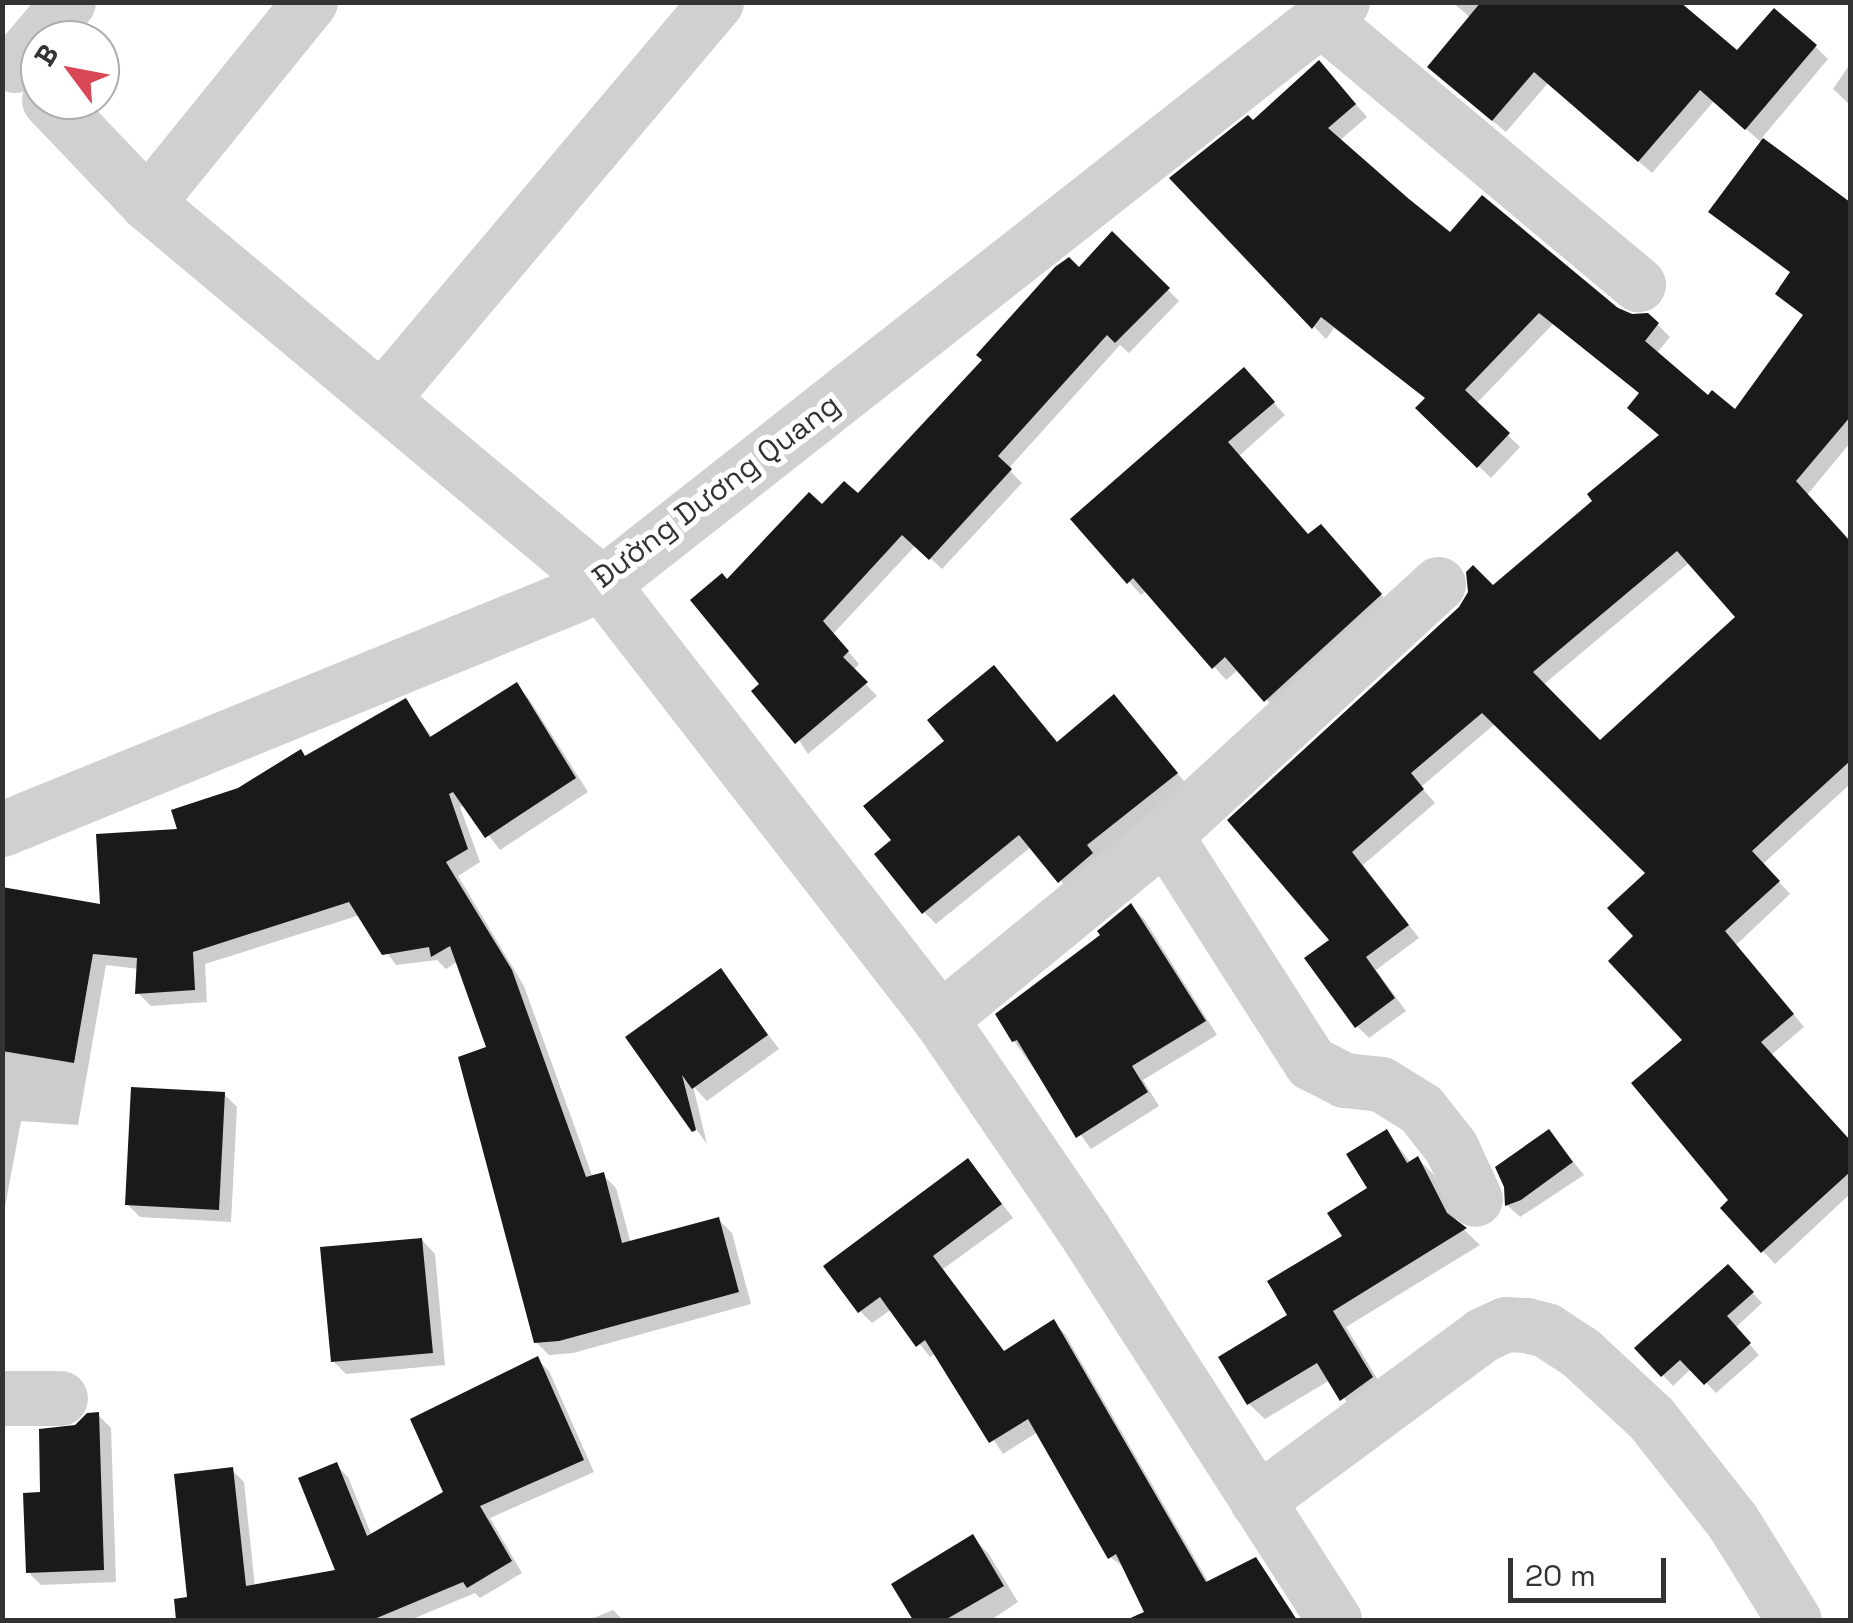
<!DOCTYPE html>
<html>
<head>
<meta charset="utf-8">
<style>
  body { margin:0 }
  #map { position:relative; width:1853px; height:1623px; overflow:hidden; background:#fff; font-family:"Space Grotesk",sans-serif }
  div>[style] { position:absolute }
  .shadow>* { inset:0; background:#0003 }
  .building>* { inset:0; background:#1a1a1a }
  .minor>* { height:55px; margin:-27.5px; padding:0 27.5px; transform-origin:27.5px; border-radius:27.5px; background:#d0d0d0 }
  span { translate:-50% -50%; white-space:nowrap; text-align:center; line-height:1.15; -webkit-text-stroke:10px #fff; paint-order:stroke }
  .street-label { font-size:30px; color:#333 }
  .frame { position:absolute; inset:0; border:5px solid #333; pointer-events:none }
  .north { position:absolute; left:20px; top:20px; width:100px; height:100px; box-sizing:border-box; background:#fff; border:2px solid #adadad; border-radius:50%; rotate:302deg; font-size:28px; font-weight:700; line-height:40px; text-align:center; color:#333 }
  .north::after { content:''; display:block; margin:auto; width:35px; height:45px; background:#d94656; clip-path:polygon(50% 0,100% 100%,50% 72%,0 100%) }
  .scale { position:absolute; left:1508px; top:1558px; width:158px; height:45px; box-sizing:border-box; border:5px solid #333; border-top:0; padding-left:12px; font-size:30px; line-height:35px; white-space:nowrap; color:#333; -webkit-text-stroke:8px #fff; paint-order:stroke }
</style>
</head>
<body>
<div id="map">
  <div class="shadow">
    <div style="clip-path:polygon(evenodd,1452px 2px,1676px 2px,1737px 54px,1815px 46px,1828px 59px,1761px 139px,1850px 205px,1850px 443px,1807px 495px,1850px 543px,1850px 784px,1763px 864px,1790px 894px,1736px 945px,1804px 1027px,1771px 1055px,1850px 1143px,1850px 1194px,1775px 1264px,1723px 1208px,1732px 1200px,1686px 1041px,1637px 936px,1648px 873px,1496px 723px,1421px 787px,1435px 803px,1363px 865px,1419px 938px,1376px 970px,1406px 1011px,1369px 1038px,1357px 1026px,1333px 941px,1231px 820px,1596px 501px,1661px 436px,1642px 394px,1553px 324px,1476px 404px,1520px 447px,1491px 478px,1419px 408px,1427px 399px,1334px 328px,1326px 339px,1172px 178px,1331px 76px,1367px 117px,1339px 141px,1451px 235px,1658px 325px,1670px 337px,1656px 354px,1708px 398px,1735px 412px,1805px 316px,1778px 294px,1792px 274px,1712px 212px,1762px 143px,1714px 101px,1652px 173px,1548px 83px,1506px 132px,1443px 80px,1471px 18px,1452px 2px,1690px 562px,1739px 618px,1600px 744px,1543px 685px,1690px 562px)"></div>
    <div style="clip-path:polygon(1850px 64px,1850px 105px,1833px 89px)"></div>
    <div style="clip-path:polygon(1112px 234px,1179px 301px,1129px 353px,1120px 345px,1008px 469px,1022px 483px,942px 569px,916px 545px,833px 634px,859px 664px,853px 671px,877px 696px,808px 754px,763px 684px,727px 582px,823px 508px,858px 496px)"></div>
    <div style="clip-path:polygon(1256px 383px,1285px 415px,1239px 456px,1309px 537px,1333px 540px,1392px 607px,1278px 712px,1239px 669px,1226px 680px,1147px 590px,1141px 595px,1074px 519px)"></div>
    <div style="clip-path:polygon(516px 686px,529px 699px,588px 792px,500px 850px,465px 805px,460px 807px,480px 862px,458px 876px,524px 986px,593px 1178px,603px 1175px,616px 1188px,631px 1244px,718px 1219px,732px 1233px,751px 1304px,573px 1353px,549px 1355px,536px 1342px,489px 1049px,458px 961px,446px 969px,437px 960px,396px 965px,360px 915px,205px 964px,207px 1002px,151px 1006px,138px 993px,139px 969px,106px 965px,78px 1125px,21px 1121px,2px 1223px,2px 889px,103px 907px,180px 831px,239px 791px,405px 701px,433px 738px)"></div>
    <div style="clip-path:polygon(1126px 710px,1188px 786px,1071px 893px,1032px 846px,936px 924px,924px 912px)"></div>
    <div style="clip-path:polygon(1131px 906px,1144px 919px,1217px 1035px,1143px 1080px,1159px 1106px,1091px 1149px,1014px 1041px)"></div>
    <div style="clip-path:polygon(721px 971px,779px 1049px,707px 1101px,693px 1086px,707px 1144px,628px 1037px)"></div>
    <div style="clip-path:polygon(224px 1094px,237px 1107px,231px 1222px,140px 1217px,127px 1204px)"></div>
    <div style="clip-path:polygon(1387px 1132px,1411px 1163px,1418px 1159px,1433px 1174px,1459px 1225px,1480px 1245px,1346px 1327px,1386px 1393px,1357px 1415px,1330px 1380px,1265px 1419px,1249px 1404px,1221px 1358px,1291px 1316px,1345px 1237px,1370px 1189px)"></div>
    <div style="clip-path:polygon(1549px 1132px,1584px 1175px,1520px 1217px,1507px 1205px)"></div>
    <div style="clip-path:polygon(979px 1174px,1013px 1218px,943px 1269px,1005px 1353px,1053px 1322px,1065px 1334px,1209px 1583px,1256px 1560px,1294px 1620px,1151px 1620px,1125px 1568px,1110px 1557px,1038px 1432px,1003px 1454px,936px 1353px,930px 1357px,892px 1309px,872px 1323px,860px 1311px)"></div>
    <div style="clip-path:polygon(422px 1240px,435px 1254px,445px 1365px,346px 1374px,333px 1361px)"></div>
    <div style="clip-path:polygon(1738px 1277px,1762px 1303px,1735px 1328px,1759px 1355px,1716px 1393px,1692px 1368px,1673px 1386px,1638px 1348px)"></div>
    <div style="clip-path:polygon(537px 1359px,549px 1371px,594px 1472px,490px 1518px,522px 1573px,480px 1598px,475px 1593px,410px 1620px,178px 1620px,175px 1601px,189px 1599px,232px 1470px,244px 1482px,255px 1587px,338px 1572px,336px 1465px,348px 1477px,372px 1536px,446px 1493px)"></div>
    <div style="clip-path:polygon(98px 1415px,111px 1428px,116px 1582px,41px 1585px,28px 1572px,43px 1495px,76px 1428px)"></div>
    <div style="clip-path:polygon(972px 1537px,988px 1553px,1018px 1602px,991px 1620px,916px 1620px,895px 1584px)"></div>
    <div style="clip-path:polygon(613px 1610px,623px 1620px,589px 1620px)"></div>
  </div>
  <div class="building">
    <div style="clip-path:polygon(1481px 2px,1680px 2px,1737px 50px,1774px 8px,1817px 45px,1745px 130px,1700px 90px,1638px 162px,1534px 72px,1492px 121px,1427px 67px)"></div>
    <div style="clip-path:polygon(evenodd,1319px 60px,1356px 104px,1328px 128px,1409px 199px,1450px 232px,1482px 195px,1618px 308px,1632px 314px,1648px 313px,1659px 323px,1645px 341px,1708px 395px,1712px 390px,1735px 409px,1803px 315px,1775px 294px,1790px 272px,1708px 212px,1763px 138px,1850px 202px,1850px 417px,1796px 481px,1850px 541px,1850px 761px,1752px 851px,1780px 881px,1725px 931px,1794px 1014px,1761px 1042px,1850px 1140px,1850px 1172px,1761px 1253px,1720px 1208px,1728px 1200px,1631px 1083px,1682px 1040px,1608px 961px,1633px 936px,1607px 908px,1645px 873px,1482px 713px,1411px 773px,1424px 789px,1352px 852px,1409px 925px,1366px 957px,1395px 998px,1355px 1028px,1304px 958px,1329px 940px,1227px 820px,1459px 607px,1468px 592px,1466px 572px,1473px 565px,1493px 585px,1592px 501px,1587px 494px,1659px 435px,1627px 408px,1639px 393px,1539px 313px,1465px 390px,1510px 433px,1477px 468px,1415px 408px,1425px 398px,1321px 317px,1312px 329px,1169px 178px,1248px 115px,1253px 120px,1319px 60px,1677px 551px,1735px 617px,1600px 740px,1533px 672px,1677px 551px)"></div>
    <div style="clip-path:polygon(1112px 231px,1170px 288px,1115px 343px,1107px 335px,998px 456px,1012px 469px,929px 560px,902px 535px,823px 621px,849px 651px,843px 657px,868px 682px,795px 744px,751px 691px,759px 684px,690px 600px,722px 573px,727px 579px,809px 492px,822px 504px,844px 481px,858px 493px,982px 360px,976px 355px,1055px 267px,1069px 257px,1079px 267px)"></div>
    <div style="clip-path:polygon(1244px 367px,1275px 402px,1228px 442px,1308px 534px,1321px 524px,1382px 594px,1264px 702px,1225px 657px,1212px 669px,1133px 578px,1127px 584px,1070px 519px)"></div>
    <div style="clip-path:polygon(994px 665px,1057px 742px,1114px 694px,1178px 773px,1087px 845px,1093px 853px,1058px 883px,1019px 835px,922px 914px,874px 854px,891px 840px,863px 806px,944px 741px,927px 720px)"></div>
    <div style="clip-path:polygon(517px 682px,576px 778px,485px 838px,453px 792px,449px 794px,468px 849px,446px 862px,512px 970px,586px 1177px,604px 1172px,622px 1243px,719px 1217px,739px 1292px,559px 1341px,534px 1343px,458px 1057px,486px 1047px,450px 946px,431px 957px,429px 947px,382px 955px,349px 902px,193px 952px,195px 990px,135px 994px,137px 958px,93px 954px,74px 1063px,2px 1051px,2px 887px,100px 904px,96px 834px,177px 829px,171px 810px,238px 788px,301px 749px,305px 756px,406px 698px,430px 737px)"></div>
    <div style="clip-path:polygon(1131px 903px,1206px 1021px,1132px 1066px,1148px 1092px,1076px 1138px,1017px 1040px,1012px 1042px,995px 1014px,1100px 935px,1097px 931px)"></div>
    <div style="clip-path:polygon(721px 968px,768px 1035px,692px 1089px,682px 1075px,696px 1130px,692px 1132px,625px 1037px)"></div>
    <div style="clip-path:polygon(131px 1087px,225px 1092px,219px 1210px,125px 1205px)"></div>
    <div style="clip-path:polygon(1387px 1129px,1407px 1163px,1418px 1156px,1447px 1213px,1467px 1228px,1333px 1311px,1373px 1377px,1340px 1401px,1317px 1363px,1247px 1405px,1218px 1357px,1287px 1315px,1267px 1281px,1342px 1236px,1327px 1213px,1367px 1188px,1346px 1154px)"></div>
    <div style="clip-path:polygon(1549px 1129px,1573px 1162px,1521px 1200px,1505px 1206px,1504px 1187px,1495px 1167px)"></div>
    <div style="clip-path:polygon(968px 1158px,1002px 1204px,933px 1256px,1004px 1351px,1054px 1319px,1206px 1582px,1256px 1557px,1297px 1620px,1126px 1620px,1144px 1612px,1116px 1554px,1108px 1559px,1028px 1419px,989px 1443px,925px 1340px,916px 1347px,880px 1297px,858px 1313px,823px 1266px)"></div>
    <div style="clip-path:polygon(422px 1238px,433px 1353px,331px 1362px,320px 1247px)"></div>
    <div style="clip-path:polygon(1728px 1264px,1754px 1292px,1727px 1316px,1751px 1343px,1704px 1385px,1680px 1360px,1661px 1377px,1634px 1348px)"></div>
    <div style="clip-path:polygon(538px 1356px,584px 1460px,480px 1506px,512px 1561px,467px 1588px,463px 1582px,372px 1620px,176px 1620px,174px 1599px,187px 1597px,174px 1474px,233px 1467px,246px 1586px,335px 1570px,298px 1478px,337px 1462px,367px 1536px,443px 1492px,410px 1419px)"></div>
    <div style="clip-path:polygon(99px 1412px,104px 1570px,26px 1573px,23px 1493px,40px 1492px,39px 1429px,75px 1425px,87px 1413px)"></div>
    <div style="clip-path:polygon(973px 1534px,1004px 1586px,945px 1620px,913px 1620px,891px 1584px)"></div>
  </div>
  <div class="minor">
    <div style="left:1322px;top:20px;width:412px;rotate:39.9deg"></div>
    <div style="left:15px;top:65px;width:82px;rotate:-49.9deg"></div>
    <div style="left:49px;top:100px;width:142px;rotate:46.4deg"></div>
    <div style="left:147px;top:203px;width:593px;rotate:39.94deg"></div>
    <div style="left:602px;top:584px;width:551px;rotate:52.15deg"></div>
    <div style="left:940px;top:1019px;width:255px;rotate:55.7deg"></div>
    <div style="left:1084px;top:1230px;width:463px;rotate:57.3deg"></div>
    <div style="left:147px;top:203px;width:259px;rotate:-51deg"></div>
    <div style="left:382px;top:398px;width:518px;rotate:-49.85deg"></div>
    <div style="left:2px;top:829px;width:648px;rotate:-22.21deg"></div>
    <div style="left:602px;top:584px;width:941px;rotate:-38.18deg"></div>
    <div style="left:1165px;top:835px;width:271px;rotate:57.4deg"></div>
    <div style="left:1311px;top:1063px;width:37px;rotate:27deg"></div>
    <div style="left:1344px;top:1080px;width:37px;rotate:6deg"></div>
    <div style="left:1381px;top:1084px;width:47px;rotate:32deg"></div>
    <div style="left:1421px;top:1109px;width:48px;rotate:51.7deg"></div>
    <div style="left:1451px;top:1147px;width:57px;rotate:65.2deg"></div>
    <div style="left:940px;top:1019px;width:291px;rotate:-39.3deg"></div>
    <div style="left:1165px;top:835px;width:371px;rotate:-42.6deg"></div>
    <div style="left:2px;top:1398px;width:58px"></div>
    <div style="left:1257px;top:1501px;width:280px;rotate:-36.4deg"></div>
    <div style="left:1482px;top:1335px;width:26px;rotate:-25deg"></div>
    <div style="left:1506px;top:1324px;width:20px;rotate:3deg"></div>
    <div style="left:1526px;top:1325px;width:21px;rotate:14deg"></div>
    <div style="left:1546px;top:1330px;width:42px;rotate:33.3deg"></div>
    <div style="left:1581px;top:1353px;width:96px;rotate:42.9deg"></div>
    <div style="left:1651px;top:1418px;width:132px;rotate:51.7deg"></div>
    <div style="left:1733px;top:1522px;width:115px;rotate:58.1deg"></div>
  </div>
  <div class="street-label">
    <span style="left:716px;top:491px;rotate:-37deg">Đường Dương Quang</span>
  </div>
  <div class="frame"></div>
  <div class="north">B</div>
  <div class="scale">20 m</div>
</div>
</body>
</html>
